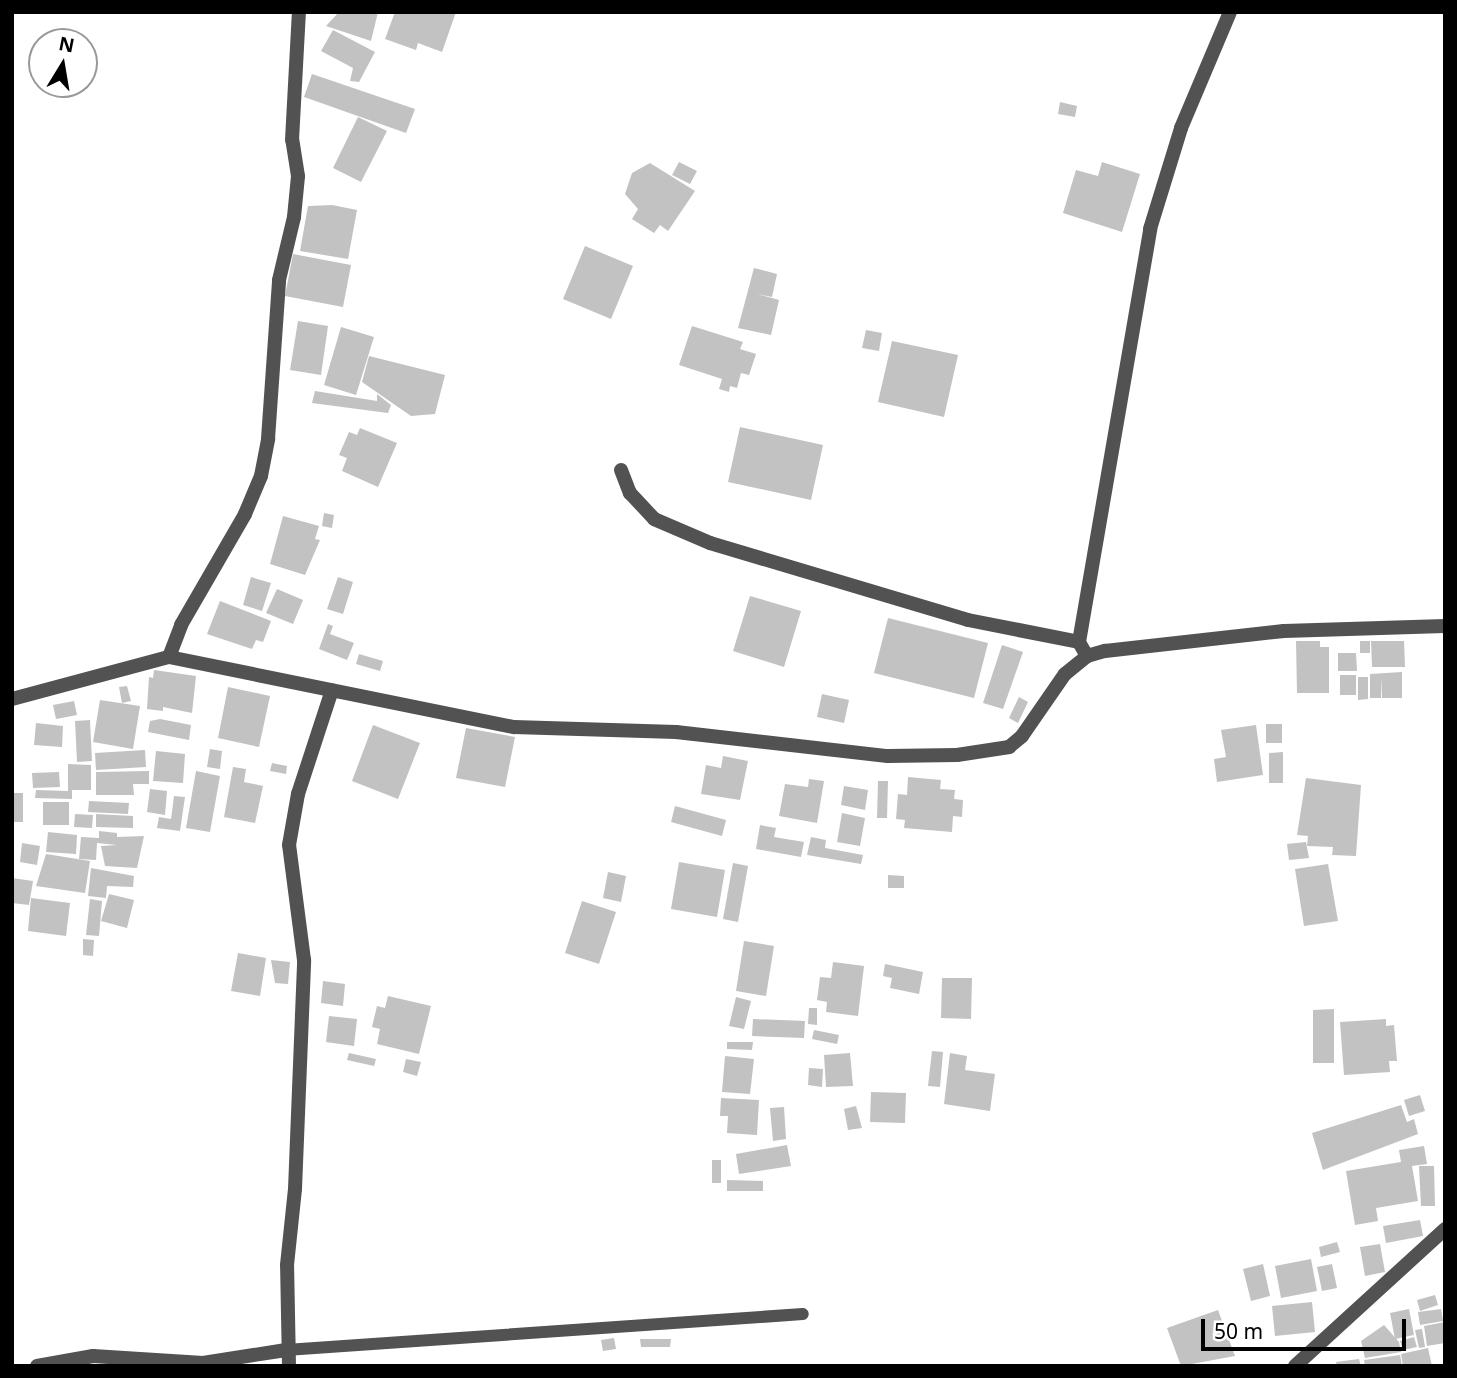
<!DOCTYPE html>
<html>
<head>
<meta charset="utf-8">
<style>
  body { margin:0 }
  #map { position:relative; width:1457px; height:1378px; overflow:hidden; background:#fff; font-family:"Noto Sans",sans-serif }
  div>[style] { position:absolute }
  .building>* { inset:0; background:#c2c2c2 }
  .lane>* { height:12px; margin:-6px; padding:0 6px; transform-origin:6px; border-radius:6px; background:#525252 }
  .street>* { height:14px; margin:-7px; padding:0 7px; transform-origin:7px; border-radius:7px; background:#525252 }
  span { translate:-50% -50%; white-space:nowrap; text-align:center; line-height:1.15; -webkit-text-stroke:5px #fff; paint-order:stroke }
  .frame { position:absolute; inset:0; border:14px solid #000; pointer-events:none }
  .north { position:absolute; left:28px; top:28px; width:70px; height:70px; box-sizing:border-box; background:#fff; border:2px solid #999; border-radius:50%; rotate:11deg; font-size:19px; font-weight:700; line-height:28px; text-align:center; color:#000 }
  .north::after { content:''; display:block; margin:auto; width:24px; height:32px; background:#000; clip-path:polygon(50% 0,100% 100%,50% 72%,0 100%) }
  .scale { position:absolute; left:1201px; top:1319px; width:205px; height:32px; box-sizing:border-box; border:4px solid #000; border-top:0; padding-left:9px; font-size:21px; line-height:24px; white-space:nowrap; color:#000; -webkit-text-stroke:5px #fff; paint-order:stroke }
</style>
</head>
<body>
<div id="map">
  <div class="building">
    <div style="clip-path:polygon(339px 12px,378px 12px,371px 41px,326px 26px)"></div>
    <div style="clip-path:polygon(395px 12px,456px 12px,442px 52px,418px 43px,416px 50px,385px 39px)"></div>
    <div style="clip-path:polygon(333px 30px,375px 52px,359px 82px,350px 81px,353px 68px,321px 51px)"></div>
    <div style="clip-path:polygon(312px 74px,415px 109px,406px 133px,304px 97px)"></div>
    <div style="clip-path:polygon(1060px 102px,1077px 106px,1075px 117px,1058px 114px)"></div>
    <div style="clip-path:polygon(358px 117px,387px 131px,361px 182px,333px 168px)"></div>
    <div style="clip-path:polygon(679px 162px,697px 171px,690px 184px,672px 175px)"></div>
    <div style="clip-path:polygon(1102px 162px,1140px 174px,1122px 232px,1063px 213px,1076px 170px,1098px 176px)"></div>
    <div style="clip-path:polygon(650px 163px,695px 191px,668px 231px,660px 225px,654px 233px,632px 219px,638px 209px,625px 194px,632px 173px)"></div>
    <div style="clip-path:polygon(332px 205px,357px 210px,348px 259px,300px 251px,308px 206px)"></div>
    <div style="clip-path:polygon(585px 246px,633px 266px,611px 319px,563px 299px)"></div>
    <div style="clip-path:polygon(293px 254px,351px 265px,343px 307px,285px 296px)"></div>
    <div style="clip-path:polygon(754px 268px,777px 274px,772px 297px,757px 294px,779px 300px,771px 335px,738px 328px)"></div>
    <div style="clip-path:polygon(298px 321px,328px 326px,321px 375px,290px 370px)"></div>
    <div style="clip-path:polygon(692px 326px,743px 342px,740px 349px,756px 354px,749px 375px,741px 373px,737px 388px,730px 386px,729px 392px,719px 389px,722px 379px,679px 365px)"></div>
    <div style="clip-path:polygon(341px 327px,374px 337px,356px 395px,324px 385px)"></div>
    <div style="clip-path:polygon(866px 330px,882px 333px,879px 351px,862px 348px)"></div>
    <div style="clip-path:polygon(892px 341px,958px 355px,944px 417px,878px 402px)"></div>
    <div style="clip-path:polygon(369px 356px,445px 375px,435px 414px,411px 416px,362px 382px)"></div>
    <div style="clip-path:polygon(315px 391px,377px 401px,377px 394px,391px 405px,388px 413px,312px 403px)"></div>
    <div style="clip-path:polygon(740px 427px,823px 445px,811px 500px,728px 482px)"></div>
    <div style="clip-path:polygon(360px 428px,397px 443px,378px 487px,342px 471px,347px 458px,339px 455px,349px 432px,357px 435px)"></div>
    <div style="clip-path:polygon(324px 513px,334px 515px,332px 528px,322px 526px)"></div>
    <div style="clip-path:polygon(283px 516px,319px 526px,315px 539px,320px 540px,305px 575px,270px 564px)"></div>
    <div style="clip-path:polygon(251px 577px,271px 583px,262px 611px,243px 605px)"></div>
    <div style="clip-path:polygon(338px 577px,353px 582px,343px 614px,327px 609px)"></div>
    <div style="clip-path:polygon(277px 589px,303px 600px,293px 624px,266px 613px)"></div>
    <div style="clip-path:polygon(750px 596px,801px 611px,784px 667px,733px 651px)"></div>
    <div style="clip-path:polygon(220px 601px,271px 621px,263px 642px,256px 640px,252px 649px,207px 634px)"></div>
    <div style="clip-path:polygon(888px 618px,988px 643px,974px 698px,874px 673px)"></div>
    <div style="clip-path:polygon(328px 624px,333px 626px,330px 634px,354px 643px,347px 660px,319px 649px)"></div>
    <div style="clip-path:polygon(1296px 641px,1320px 641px,1320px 647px,1329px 647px,1329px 693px,1297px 693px)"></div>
    <div style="clip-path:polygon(1360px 641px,1370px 641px,1370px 653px,1360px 653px)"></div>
    <div style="clip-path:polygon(1371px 641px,1404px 641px,1405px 667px,1372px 667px)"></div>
    <div style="clip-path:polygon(1002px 645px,1023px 652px,1003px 709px,983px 703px)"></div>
    <div style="clip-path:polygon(1338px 653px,1356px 653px,1357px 671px,1338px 671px)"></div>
    <div style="clip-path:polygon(359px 654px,383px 661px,380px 671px,356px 664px)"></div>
    <div style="clip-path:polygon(154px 670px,196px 676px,192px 713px,163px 707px,163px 711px,147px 709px,149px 677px,153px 678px)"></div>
    <div style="clip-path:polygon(1402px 672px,1402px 698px,1382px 698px,1382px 677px,1381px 698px,1370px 698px,1370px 674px)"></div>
    <div style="clip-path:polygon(1340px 675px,1356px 675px,1356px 695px,1340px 695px)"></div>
    <div style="clip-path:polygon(1358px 677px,1368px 677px,1368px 699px,1358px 700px)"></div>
    <div style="clip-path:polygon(127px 686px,131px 701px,122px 703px,119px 687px)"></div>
    <div style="clip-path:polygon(228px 687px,270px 696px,259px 747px,218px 738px)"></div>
    <div style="clip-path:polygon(822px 694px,849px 700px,844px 723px,817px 717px)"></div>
    <div style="clip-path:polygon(1019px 697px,1028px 702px,1018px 723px,1009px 718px)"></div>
    <div style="clip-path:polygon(100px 700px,140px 706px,133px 749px,93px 742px)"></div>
    <div style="clip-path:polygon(74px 701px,77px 715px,56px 719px,53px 705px)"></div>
    <div style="clip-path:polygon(160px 719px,191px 725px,189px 740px,148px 732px,150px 721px)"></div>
    <div style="clip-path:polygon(90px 720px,92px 761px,77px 762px,75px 721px)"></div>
    <div style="clip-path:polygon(36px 723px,63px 726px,62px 747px,34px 745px)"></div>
    <div style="clip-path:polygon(1266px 724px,1282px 724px,1282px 743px,1266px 743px)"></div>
    <div style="clip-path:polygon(373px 725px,420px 743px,398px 799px,352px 781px)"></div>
    <div style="clip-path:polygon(1256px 725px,1263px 775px,1217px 782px,1214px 759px,1226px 757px,1221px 730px)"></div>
    <div style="clip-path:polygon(466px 728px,515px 737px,505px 787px,456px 778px)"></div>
    <div style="clip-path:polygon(210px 749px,222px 751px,220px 769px,207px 767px)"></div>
    <div style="clip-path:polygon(145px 750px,146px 767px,96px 770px,95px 753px)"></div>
    <div style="clip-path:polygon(156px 751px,185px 754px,183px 783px,153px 781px)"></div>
    <div style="clip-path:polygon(1283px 752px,1283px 783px,1269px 783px,1269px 753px)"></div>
    <div style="clip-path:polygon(723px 756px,748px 761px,740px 800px,701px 794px,706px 765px,721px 768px)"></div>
    <div style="clip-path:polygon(272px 763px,287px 766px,286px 774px,270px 771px)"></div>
    <div style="clip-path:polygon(68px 764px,91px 765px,91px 790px,72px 790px,72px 799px,35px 798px,36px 790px,68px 791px)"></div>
    <div style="clip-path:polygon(233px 767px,246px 769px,244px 782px,263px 786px,255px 823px,224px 817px)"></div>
    <div style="clip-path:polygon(149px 771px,149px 784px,133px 784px,134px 795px,96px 795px,96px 772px)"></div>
    <div style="clip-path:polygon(196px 771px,220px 776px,210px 832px,186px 828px)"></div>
    <div style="clip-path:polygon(59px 772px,60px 787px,33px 788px,32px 773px)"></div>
    <div style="clip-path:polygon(908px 777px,941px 780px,940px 789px,955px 790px,954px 799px,963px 800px,962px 817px,953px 816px,952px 832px,904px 828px,905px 820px,896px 819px,898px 794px,907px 795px)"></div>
    <div style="clip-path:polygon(1306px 778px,1361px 785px,1356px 856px,1332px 855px,1333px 847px,1307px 846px,1308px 836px,1297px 835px)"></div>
    <div style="clip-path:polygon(809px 779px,824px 781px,817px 823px,779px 816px,785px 784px,808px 787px)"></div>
    <div style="clip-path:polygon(878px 781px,888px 781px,887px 818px,877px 818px)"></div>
    <div style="clip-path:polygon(844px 786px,868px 790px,865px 810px,841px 805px)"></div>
    <div style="clip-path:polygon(150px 789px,167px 791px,165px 815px,147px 812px)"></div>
    <div style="clip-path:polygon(14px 793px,23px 793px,23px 822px,13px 822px)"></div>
    <div style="clip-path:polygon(174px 796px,185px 797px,180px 831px,157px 828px,159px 817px,171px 819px)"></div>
    <div style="clip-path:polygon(89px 801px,129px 803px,128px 814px,88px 812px)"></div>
    <div style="clip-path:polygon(43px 802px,69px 802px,69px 825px,43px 825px)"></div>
    <div style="clip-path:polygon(675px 806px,726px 820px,722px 836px,671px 822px)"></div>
    <div style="clip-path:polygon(842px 813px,865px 818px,860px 846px,837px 842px)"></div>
    <div style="clip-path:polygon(75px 814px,93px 815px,92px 828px,74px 827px)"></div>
    <div style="clip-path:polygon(96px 814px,133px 816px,133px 828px,96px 827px)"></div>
    <div style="clip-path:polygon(760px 825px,776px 828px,774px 837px,804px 842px,801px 857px,756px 849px)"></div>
    <div style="clip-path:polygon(99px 831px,117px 833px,117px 837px,144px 836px,137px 868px,105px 866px,101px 846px,117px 845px,97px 843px,96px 860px,79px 859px,81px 837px,99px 838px)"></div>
    <div style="clip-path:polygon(48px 832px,77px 835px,76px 854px,46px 852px)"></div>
    <div style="clip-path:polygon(811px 837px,826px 840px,825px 848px,863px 855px,861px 864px,807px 855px)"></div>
    <div style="clip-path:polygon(1306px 842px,1309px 858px,1289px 860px,1287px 844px)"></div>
    <div style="clip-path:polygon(22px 843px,40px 846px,37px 865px,20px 862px)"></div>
    <div style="clip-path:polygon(46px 854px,90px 861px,85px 893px,36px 886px)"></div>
    <div style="clip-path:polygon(679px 862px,725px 870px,717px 917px,671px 909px)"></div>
    <div style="clip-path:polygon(733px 863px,748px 866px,738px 922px,723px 919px)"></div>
    <div style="clip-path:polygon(1328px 864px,1338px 921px,1304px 926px,1295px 869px)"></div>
    <div style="clip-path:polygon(91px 868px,134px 876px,133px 887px,107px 886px,106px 898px,88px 896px)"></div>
    <div style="clip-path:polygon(608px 872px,626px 876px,621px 902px,603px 898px)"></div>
    <div style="clip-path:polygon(888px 875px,904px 876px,904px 888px,888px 888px)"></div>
    <div style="clip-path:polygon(12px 878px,33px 881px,29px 905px,12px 903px)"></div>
    <div style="clip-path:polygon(109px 894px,134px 900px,127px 928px,101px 921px)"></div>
    <div style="clip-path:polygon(31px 898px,70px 903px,66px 936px,28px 931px)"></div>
    <div style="clip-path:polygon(90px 899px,102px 901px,99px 936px,86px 935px)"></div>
    <div style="clip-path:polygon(582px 901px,616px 912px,599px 964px,565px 953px)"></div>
    <div style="clip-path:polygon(83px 939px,94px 940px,93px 956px,83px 955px)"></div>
    <div style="clip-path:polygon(744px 941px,774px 946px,766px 996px,736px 991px)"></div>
    <div style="clip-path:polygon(238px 953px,266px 958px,260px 996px,231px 991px)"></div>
    <div style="clip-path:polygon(271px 960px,290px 962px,288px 984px,275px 983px)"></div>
    <div style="clip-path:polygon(833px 962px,864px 966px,858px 1016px,826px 1012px,827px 1002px,817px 1000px,820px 977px,831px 978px)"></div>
    <div style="clip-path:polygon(885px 964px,923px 972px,919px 994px,890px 988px,892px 978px,883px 976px)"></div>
    <div style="clip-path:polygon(942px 978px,972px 978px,971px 1019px,941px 1018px)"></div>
    <div style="clip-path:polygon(323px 981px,345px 984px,343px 1006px,321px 1003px)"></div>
    <div style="clip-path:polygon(388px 996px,431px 1006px,419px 1054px,377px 1044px,380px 1029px,372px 1027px,377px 1006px,385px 1008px)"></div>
    <div style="clip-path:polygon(736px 997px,751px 1001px,744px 1029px,729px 1026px)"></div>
    <div style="clip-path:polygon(809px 1008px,817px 1008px,817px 1025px,808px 1024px)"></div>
    <div style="clip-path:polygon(1334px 1009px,1334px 1063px,1313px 1063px,1313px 1010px)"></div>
    <div style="clip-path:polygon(329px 1016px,357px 1019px,354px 1046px,326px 1042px)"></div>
    <div style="clip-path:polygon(753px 1019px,805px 1021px,804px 1038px,752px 1036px)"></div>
    <div style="clip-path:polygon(1386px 1019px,1386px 1026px,1394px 1025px,1397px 1061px,1389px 1061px,1390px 1072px,1344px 1075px,1340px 1022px)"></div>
    <div style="clip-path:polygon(814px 1030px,839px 1035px,837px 1044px,812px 1039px)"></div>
    <div style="clip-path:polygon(727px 1042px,753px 1042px,752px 1050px,727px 1049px)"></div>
    <div style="clip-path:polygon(932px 1051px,943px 1052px,940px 1087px,928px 1086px)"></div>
    <div style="clip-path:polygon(349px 1053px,376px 1059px,374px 1066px,347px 1060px)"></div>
    <div style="clip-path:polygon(850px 1053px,853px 1086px,826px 1087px,824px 1055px)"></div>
    <div style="clip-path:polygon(950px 1053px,967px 1056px,965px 1070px,995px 1074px,990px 1111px,944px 1104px)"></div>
    <div style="clip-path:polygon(725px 1056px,754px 1059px,750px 1094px,722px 1092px)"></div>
    <div style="clip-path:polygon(406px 1059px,421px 1062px,417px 1076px,403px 1072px)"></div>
    <div style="clip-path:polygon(809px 1068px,823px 1069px,822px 1087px,808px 1085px)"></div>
    <div style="clip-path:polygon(871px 1092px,906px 1093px,905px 1123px,870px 1122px)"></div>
    <div style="clip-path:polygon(1420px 1095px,1425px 1111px,1409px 1116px,1404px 1100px)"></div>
    <div style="clip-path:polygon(721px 1098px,759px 1100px,757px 1135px,727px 1133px,728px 1116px,720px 1116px)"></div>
    <div style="clip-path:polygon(1401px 1105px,1407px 1122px,1414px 1119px,1418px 1134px,1323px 1170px,1312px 1133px)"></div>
    <div style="clip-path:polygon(856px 1106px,862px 1128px,848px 1130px,844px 1109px)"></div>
    <div style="clip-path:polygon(784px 1107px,786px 1139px,773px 1141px,770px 1108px)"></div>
    <div style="clip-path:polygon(787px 1145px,791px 1166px,739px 1174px,736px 1154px)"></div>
    <div style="clip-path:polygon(1424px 1146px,1427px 1164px,1412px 1166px,1418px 1201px,1376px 1208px,1378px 1221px,1355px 1225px,1346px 1171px,1401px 1162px,1399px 1150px)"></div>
    <div style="clip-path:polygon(712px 1160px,721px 1160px,721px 1183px,712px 1183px)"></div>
    <div style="clip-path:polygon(1419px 1166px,1434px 1166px,1435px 1206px,1421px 1206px)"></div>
    <div style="clip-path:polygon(727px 1180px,763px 1181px,763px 1191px,727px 1191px)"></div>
    <div style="clip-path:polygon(1420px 1220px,1423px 1236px,1386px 1243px,1383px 1226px)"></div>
    <div style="clip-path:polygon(1337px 1242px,1340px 1252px,1321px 1257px,1319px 1247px)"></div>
    <div style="clip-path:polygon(1380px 1244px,1385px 1272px,1365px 1276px,1360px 1247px)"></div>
    <div style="clip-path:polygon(1311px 1259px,1317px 1291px,1281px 1298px,1275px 1266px)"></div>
    <div style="clip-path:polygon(1263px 1264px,1270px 1296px,1251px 1301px,1243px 1269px)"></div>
    <div style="clip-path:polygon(1332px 1264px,1337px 1288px,1322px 1291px,1317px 1267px)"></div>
    <div style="clip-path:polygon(1435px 1295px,1438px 1305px,1420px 1311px,1417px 1300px)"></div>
    <div style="clip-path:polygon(1312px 1302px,1315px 1332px,1275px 1336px,1272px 1306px)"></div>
    <div style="clip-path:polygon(1409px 1309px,1414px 1335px,1395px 1339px,1390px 1313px)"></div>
    <div style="clip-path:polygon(1441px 1309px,1443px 1321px,1420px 1325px,1418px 1312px)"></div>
    <div style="clip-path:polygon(1218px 1310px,1235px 1356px,1181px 1366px,1167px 1328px)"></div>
    <div style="clip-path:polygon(1445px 1322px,1445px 1343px,1427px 1346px,1424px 1326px)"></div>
    <div style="clip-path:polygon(1384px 1325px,1399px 1342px,1401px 1352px,1365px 1358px,1361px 1341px)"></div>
    <div style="clip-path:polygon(1422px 1329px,1425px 1347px,1419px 1348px,1415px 1330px)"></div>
    <div style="clip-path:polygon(1414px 1337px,1417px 1347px,1403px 1350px,1400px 1341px)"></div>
    <div style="clip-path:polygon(614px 1338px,616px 1349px,603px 1351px,601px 1340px)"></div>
    <div style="clip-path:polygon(640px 1339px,671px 1339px,670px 1347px,641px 1347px)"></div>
    <div style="clip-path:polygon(1428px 1348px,1432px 1366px,1403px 1366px,1401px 1354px)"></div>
    <div style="clip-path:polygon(1400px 1355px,1402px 1366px,1365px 1366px,1364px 1360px)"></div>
    <div style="clip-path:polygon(1359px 1359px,1361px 1366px,1337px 1366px,1336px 1362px)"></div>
  </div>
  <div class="lane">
    <div style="left:286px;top:1350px;width:518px;rotate:-3.98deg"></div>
  </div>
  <div class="street">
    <div style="left:621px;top:470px;width:25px;rotate:69deg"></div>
    <div style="left:630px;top:493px;width:35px;rotate:47deg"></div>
    <div style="left:654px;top:519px;width:61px;rotate:23.2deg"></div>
    <div style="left:710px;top:543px;width:269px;rotate:16.6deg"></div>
    <div style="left:968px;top:620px;width:113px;rotate:11.2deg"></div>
    <div style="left:1087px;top:656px;width:16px;rotate:-120deg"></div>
    <div style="left:1079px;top:642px;width:419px;rotate:-80.2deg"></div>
    <div style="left:1150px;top:229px;width:106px;rotate:-72.9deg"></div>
    <div style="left:1181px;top:128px;width:126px;rotate:-67.1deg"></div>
    <div style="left:169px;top:657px;width:34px;rotate:-69deg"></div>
    <div style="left:181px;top:625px;width:128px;rotate:-60deg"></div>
    <div style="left:245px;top:514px;width:41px;rotate:-67.2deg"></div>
    <div style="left:261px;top:476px;width:38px;rotate:-79deg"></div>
    <div style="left:268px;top:439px;width:159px;rotate:-86deg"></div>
    <div style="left:279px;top:280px;width:65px;rotate:-76.6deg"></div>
    <div style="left:294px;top:217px;width:41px;rotate:-84.4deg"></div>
    <div style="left:298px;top:176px;width:36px;rotate:-99deg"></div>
    <div style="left:292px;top:140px;width:128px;rotate:-86.9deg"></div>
    <div style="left:12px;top:699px;width:163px;rotate:-15deg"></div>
    <div style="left:169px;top:657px;width:352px;rotate:11.5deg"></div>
    <div style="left:514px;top:727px;width:162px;rotate:1.8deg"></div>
    <div style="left:676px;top:732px;width:213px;rotate:6.5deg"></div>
    <div style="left:888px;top:756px;width:69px;rotate:-0.8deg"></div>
    <div style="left:957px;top:755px;width:53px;rotate:-8.7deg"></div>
    <div style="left:1009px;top:747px;width:17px;rotate:-40deg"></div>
    <div style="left:1022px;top:736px;width:75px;rotate:-55.3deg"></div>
    <div style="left:1065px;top:674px;width:28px;rotate:-39deg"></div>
    <div style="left:1087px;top:656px;width:19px;rotate:-16deg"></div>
    <div style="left:1105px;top:651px;width:180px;rotate:-6.4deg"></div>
    <div style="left:1284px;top:631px;width:161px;rotate:-1.8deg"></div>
    <div style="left:37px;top:1366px;width:57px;rotate:-10.1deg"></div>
    <div style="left:93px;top:1356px;width:110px;rotate:3.6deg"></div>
    <div style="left:203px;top:1363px;width:84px;rotate:-8.9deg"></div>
    <div style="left:289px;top:1366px;width:101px;rotate:-91.1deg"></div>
    <div style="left:287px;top:1265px;width:76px;rotate:-84deg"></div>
    <div style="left:295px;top:1189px;width:229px;rotate:-87.7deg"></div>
    <div style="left:304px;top:960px;width:116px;rotate:-97.4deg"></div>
    <div style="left:289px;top:845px;width:52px;rotate:-80deg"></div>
    <div style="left:298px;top:794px;width:109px;rotate:-71.9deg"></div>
    <div style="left:1295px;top:1366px;width:203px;rotate:-42.4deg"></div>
  </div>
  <div class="frame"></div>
  <div class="north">N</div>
  <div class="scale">50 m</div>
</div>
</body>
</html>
